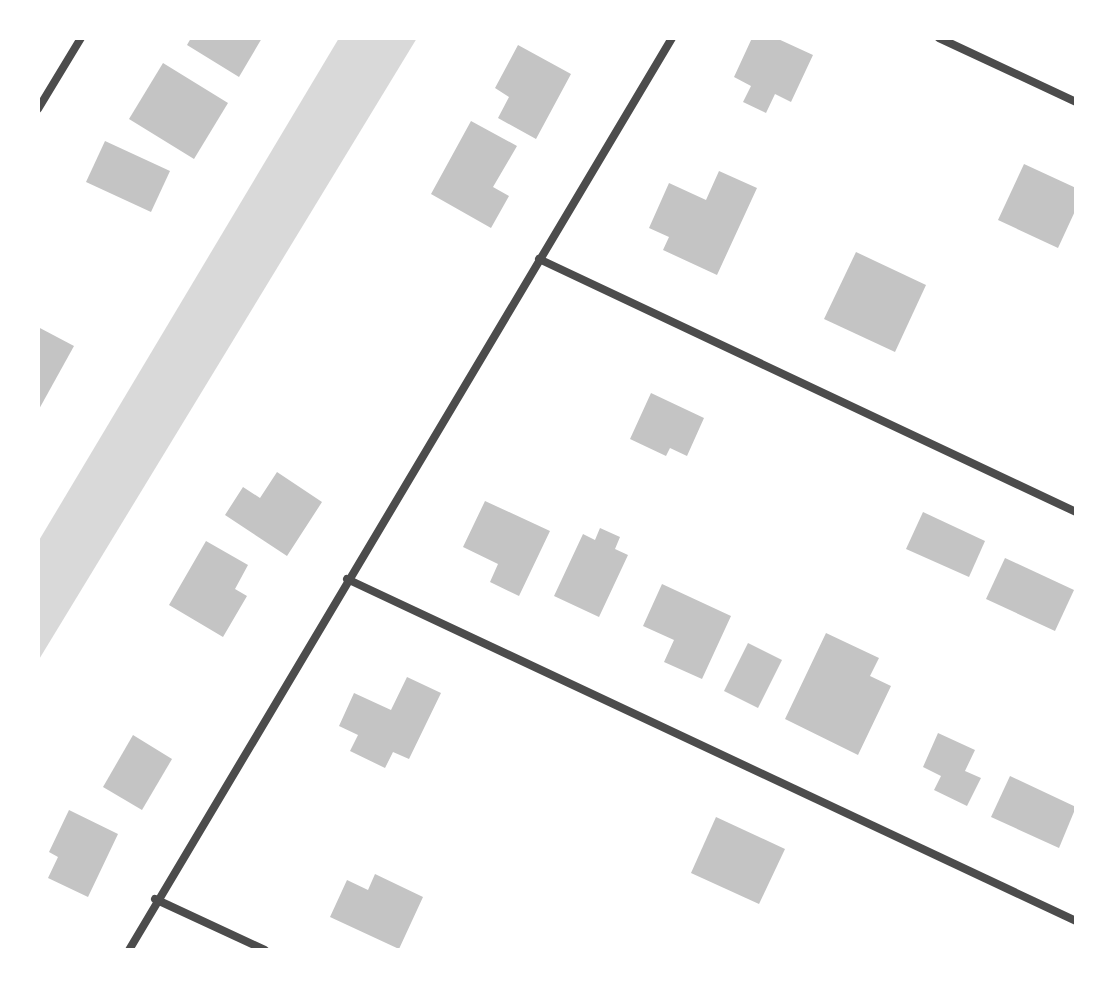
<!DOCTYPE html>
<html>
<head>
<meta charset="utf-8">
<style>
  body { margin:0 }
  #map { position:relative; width:1114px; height:988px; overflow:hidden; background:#fff; font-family:"Golos Text",sans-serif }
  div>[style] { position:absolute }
  .water>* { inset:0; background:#d9d9d9 }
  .building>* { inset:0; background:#c4c4c4 }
  .minor>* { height:8px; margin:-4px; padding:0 4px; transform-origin:4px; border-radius:4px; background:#4c4c4c }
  span { translate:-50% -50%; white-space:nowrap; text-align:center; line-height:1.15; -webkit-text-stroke:6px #fff; paint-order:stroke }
  .frame { position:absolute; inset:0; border:40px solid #fff; pointer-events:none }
</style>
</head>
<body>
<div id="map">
  <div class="water">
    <div style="clip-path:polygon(339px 38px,417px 38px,38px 661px,38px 542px)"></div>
  </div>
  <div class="building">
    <div style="clip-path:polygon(191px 38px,262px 38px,239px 77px,187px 45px)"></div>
    <div style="clip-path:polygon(752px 38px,776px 38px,813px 55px,791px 102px,775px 94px,766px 113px,743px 102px,751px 86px,734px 77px)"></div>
    <div style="clip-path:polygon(518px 45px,571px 74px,536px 139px,498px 118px,509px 97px,495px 88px)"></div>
    <div style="clip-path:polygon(163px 63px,228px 103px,194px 159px,129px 119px)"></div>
    <div style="clip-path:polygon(471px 121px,517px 146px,493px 187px,509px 196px,491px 228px,431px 194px)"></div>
    <div style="clip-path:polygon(105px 141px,170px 171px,151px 212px,86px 182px)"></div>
    <div style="clip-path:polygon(1024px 164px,1076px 188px,1076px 209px,1058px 248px,998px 220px)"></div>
    <div style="clip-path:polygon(719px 171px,757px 188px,717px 275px,663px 250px,669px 237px,649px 228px,669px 183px,706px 200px)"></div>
    <div style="clip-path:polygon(856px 252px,926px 285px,895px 352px,824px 319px)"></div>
    <div style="clip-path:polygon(38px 327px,74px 346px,38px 411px)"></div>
    <div style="clip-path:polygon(651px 393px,704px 418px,687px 456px,670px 448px,666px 456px,630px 439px)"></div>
    <div style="clip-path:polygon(277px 472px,322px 502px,287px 556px,225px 515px,243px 487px,260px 498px)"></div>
    <div style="clip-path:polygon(485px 501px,550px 531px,519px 596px,490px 582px,498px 564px,463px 547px)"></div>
    <div style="clip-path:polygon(923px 512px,985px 541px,969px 577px,906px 549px)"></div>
    <div style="clip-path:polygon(600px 528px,620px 537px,615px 549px,628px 555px,599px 617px,554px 596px,583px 534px,595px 540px)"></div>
    <div style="clip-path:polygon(206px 541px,248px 565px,235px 589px,247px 596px,223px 637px,169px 605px)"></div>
    <div style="clip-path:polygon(1005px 558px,1074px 590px,1055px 631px,986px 599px)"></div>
    <div style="clip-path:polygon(662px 584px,731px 616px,702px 679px,664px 662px,674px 640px,643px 626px)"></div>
    <div style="clip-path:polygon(826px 633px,879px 658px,870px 676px,891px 686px,858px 755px,785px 719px)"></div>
    <div style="clip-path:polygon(748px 643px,782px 660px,758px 708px,724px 691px)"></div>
    <div style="clip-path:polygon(407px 677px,441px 693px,409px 759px,393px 752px,385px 768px,350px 751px,358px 735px,339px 726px,354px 693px,391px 710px)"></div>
    <div style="clip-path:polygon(938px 733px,975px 750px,965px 771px,981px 778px,967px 806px,934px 790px,941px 776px,923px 767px)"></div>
    <div style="clip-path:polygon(133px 735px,172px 759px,142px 810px,103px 787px)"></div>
    <div style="clip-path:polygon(1010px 776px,1076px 807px,1059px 848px,991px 817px)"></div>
    <div style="clip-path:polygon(69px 810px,118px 834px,88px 897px,48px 878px,58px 857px,49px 852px)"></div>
    <div style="clip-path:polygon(716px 817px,785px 849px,759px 904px,691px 873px)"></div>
    <div style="clip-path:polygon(375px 874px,423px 897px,399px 949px,330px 917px,347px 880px,368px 890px)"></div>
  </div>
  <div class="minor">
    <div style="left:939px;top:38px;width:151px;rotate:25deg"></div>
    <div style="left:38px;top:109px;width:83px;rotate:-58.8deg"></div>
    <div style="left:539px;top:259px;width:594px;rotate:25.23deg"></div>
    <div style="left:347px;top:579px;width:805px;rotate:25.13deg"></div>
    <div style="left:155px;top:899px;width:121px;rotate:24.9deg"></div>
    <div style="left:129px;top:950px;width:1061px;rotate:-59.23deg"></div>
  </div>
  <div class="frame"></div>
</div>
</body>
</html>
